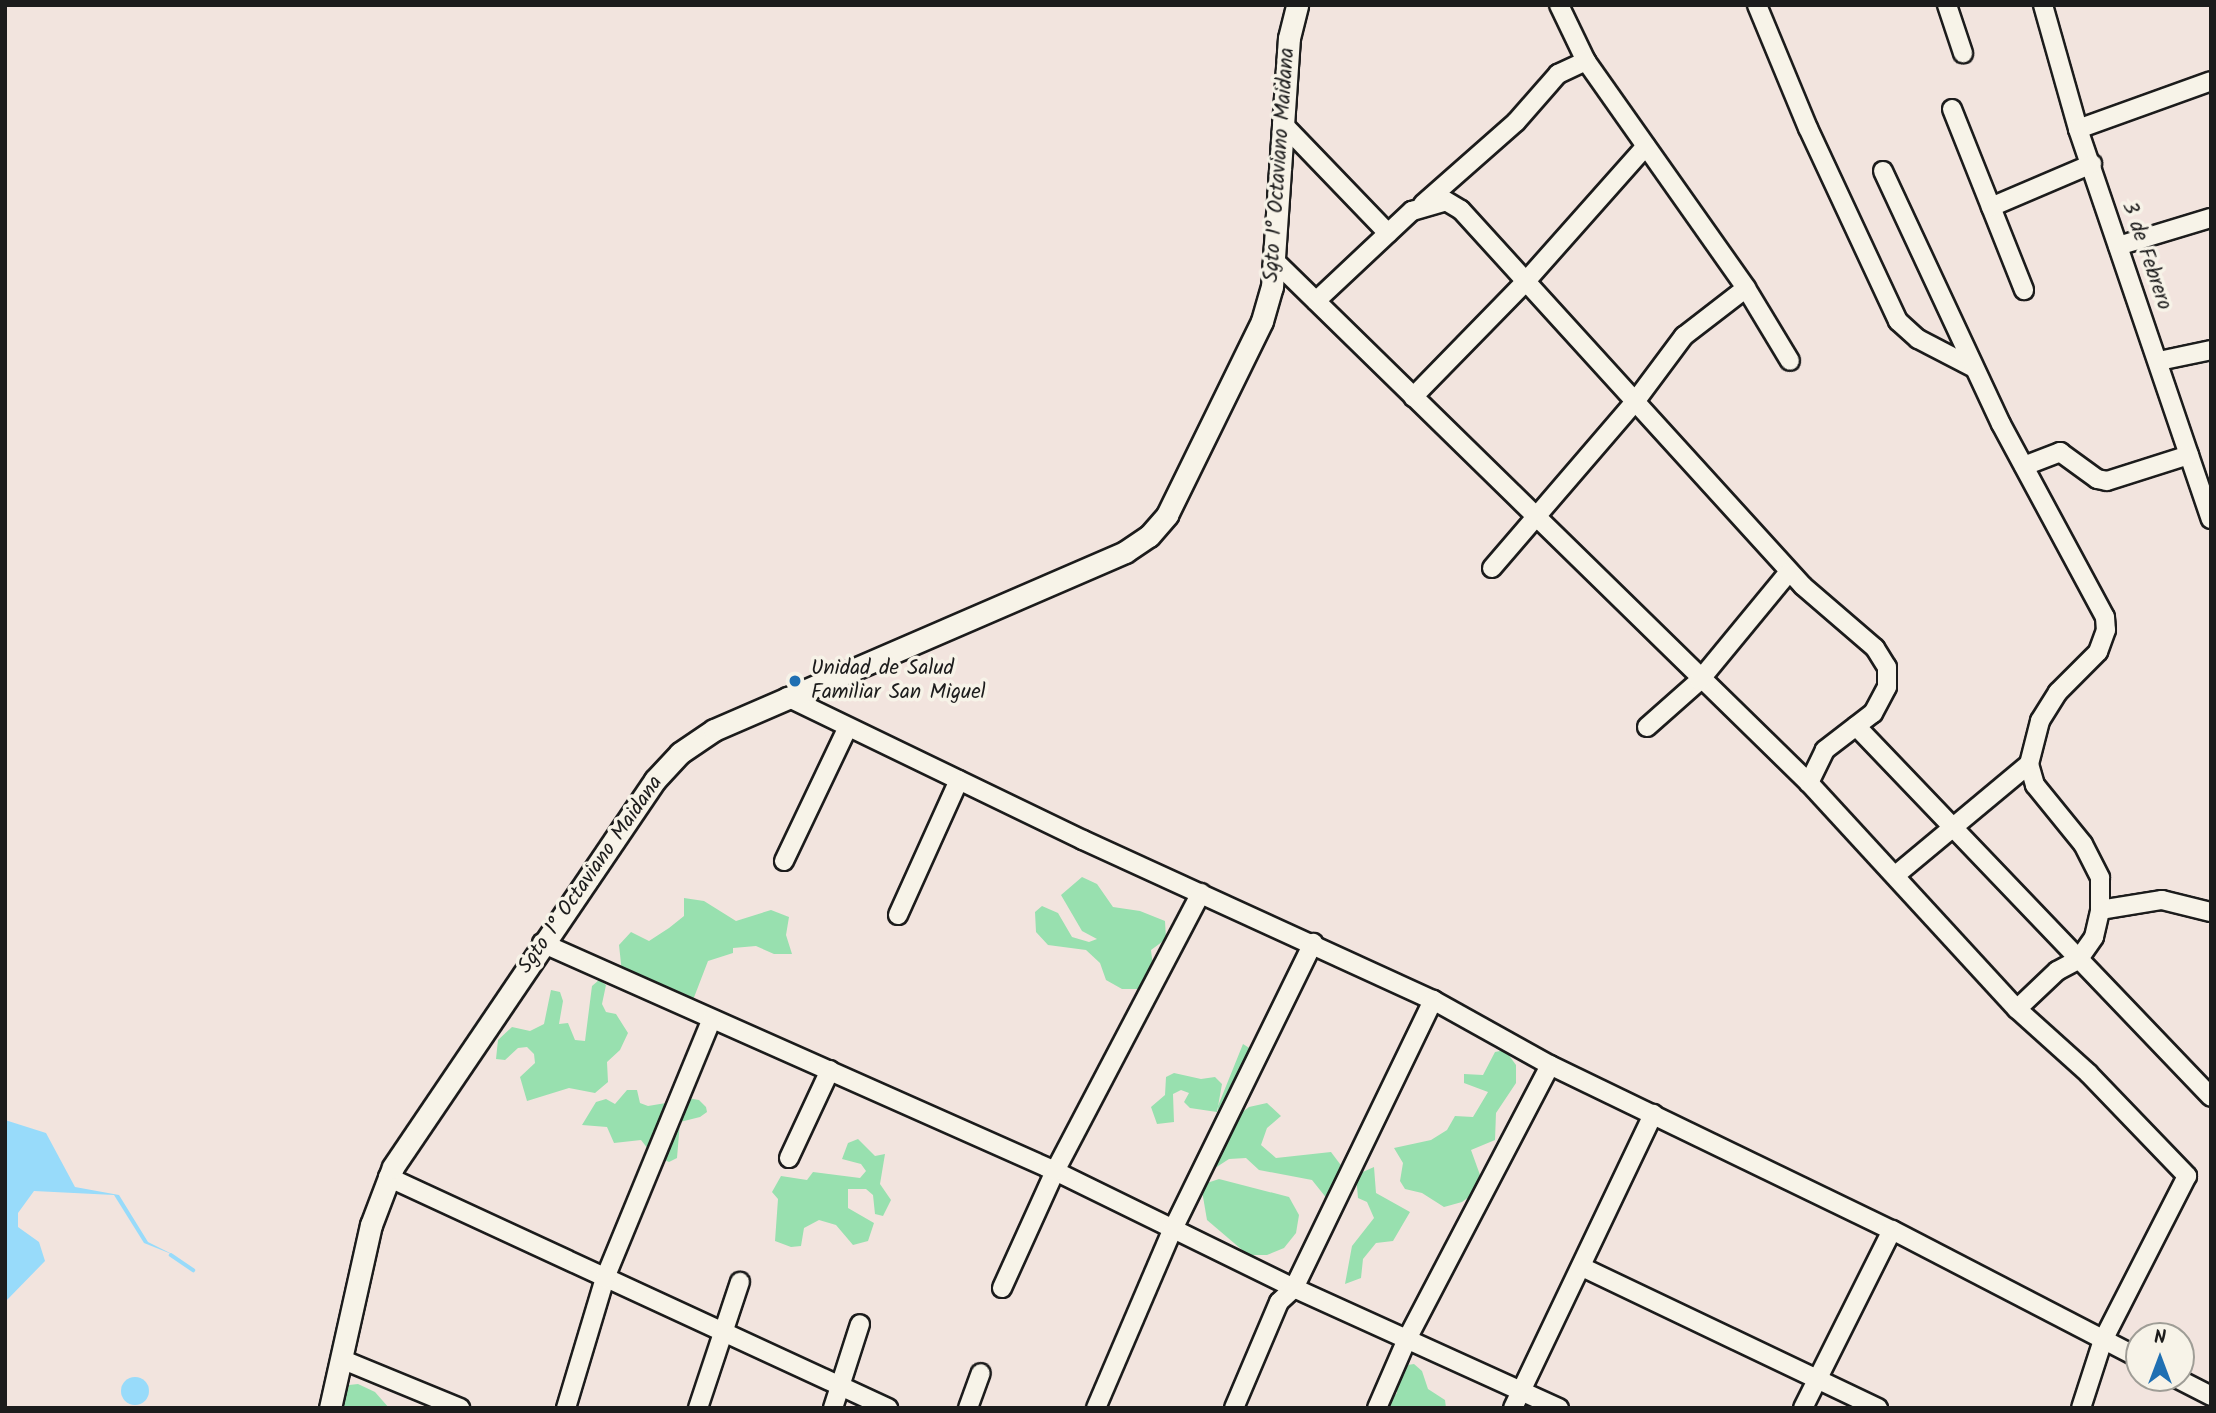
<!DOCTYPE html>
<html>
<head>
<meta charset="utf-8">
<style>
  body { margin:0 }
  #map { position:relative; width:2216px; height:1413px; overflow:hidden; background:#f2e4de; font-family:Kalam,sans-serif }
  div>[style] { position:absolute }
  .green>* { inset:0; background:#98e0af }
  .water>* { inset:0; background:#98dbfa }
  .round { border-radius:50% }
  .stream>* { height:3.5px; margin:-1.75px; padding:0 1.75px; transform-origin:1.75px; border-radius:1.75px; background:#98dbfa }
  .roads { filter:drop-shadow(2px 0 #1c1c1c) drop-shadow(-2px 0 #1c1c1c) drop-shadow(0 2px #1c1c1c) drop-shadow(0 -2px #1c1c1c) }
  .minor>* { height:18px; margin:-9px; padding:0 9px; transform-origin:9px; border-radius:9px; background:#f7f3e8 }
  .major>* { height:21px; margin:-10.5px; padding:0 10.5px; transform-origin:10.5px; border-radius:10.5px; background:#f7f3e8 }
  .dots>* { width:19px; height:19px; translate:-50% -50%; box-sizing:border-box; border:4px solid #f7f3e8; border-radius:50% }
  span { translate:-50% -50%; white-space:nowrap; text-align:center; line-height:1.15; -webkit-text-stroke:7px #f7f3e8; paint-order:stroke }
  .street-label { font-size:21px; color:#1c1c1c }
  .poi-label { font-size:21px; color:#1c1c1c }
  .left { translate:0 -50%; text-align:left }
  .frame { position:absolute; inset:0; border:7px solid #1c1c1c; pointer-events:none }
  .north { position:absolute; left:2125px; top:1322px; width:70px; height:70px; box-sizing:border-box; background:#f7f3e8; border:2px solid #9f9d96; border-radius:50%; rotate:0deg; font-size:19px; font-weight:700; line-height:28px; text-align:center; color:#1c1c1c }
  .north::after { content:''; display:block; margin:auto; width:24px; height:32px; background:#1f6fb2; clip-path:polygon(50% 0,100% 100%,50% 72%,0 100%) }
</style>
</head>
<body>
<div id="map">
  <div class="green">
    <div style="clip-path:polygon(1082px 877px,1097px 884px,1113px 907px,1140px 911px,1165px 921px,1166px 939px,1151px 950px,1153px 967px,1141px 989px,1122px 989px,1106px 980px,1100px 963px,1086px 950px,1048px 945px,1036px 932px,1035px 912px,1042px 906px,1058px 913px,1072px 937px,1089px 942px,1097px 939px,1082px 931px,1061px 895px)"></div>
    <div style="clip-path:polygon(684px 898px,704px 901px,736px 921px,771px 910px,789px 917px,786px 935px,792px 954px,774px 954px,756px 946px,733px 948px,733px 953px,708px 961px,688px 1013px,623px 982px,619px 945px,631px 932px,649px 941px,669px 928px,684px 916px)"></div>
    <div style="clip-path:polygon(599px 980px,606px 985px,602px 1004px,606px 1012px,616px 1014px,628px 1033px,620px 1050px,607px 1062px,608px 1082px,595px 1093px,569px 1088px,527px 1101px,520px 1077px,535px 1063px,534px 1054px,527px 1047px,518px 1048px,505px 1060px,496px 1059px,498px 1040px,512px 1027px,530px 1031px,544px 1024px,551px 990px,560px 992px,563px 1001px,559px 1024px,568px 1023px,575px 1040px,585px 1041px,592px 986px)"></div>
    <div style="clip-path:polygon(1243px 1044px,1265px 1058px,1266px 1063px,1236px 1117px,1249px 1107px,1267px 1103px,1281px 1116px,1267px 1128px,1261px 1145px,1276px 1158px,1331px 1152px,1343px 1168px,1328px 1200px,1312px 1180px,1259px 1170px,1246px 1158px,1229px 1159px,1212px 1170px,1230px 1137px,1234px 1120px,1218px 1125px,1218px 1106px)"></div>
    <div style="clip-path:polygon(1505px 1050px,1516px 1065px,1516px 1083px,1496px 1113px,1495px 1140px,1471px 1150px,1484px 1186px,1462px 1202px,1444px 1207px,1422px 1193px,1405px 1189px,1400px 1181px,1403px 1163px,1394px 1148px,1431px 1140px,1447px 1130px,1455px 1116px,1473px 1117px,1488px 1092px,1464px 1083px,1464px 1074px,1483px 1075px,1495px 1052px)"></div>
    <div style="clip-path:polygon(1174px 1073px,1201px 1079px,1215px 1077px,1222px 1084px,1217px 1112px,1190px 1108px,1184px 1102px,1189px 1093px,1181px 1090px,1173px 1094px,1174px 1122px,1157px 1124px,1151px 1107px,1165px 1095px,1166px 1077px)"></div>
    <div style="clip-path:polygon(627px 1090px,637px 1090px,640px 1103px,648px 1106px,666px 1103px,670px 1095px,699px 1100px,706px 1107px,707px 1112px,700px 1117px,680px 1122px,677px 1158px,669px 1162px,652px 1154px,641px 1140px,614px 1143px,607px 1127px,582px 1125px,596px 1102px,606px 1099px,615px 1104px)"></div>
    <div style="clip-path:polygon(858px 1139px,875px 1156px,885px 1154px,880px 1184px,891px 1200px,883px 1216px,875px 1214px,873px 1195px,866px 1189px,848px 1189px,848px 1208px,874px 1223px,868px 1241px,853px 1245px,836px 1225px,819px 1220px,804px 1228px,801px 1246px,791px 1247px,775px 1241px,778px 1199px,772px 1192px,781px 1176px,807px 1180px,813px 1172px,860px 1178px,866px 1171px,861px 1164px,842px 1159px,848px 1143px)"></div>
    <div style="clip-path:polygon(1374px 1167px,1376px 1193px,1410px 1212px,1393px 1241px,1376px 1243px,1363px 1259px,1361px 1278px,1345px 1284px,1352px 1246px,1374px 1218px,1367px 1202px,1358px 1198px,1356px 1175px)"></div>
    <div style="clip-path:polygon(1219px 1179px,1289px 1197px,1299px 1215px,1296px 1233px,1284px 1248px,1267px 1255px,1248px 1255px,1207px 1220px,1201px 1185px)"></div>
    <div style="clip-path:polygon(1414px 1364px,1422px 1371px,1428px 1389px,1445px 1400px,1446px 1408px,1382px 1408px,1397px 1393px,1395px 1367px)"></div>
    <div style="clip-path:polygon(358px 1384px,375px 1392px,389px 1408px,342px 1408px,349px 1385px)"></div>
  </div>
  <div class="water">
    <div style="clip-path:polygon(5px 1120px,46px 1133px,75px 1187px,119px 1195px,148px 1242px,174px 1255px,144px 1243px,114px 1195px,34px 1191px,18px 1213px,18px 1227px,39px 1242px,45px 1261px,5px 1302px)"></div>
    <div class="round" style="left:121px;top:1377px;width:28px;height:28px"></div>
  </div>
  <div class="stream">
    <div style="left:171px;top:1255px;width:27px;rotate:34deg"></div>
  </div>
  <div class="roads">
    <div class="minor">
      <div style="left:1559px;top:5px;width:62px;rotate:64.3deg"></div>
      <div style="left:1586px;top:61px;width:278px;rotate:54.8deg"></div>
      <div style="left:1746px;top:288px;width:85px;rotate:58.9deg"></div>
      <div style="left:1757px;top:5px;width:133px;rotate:67.5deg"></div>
      <div style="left:1808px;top:128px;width:213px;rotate:65deg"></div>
      <div style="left:1898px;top:321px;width:27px;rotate:42deg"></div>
      <div style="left:1918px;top:339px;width:63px;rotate:27.4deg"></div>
      <div style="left:1947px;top:5px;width:51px;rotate:71.6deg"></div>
      <div style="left:2043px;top:5px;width:129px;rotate:74.2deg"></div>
      <div style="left:2078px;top:129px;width:412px;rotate:71.2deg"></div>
      <div style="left:1952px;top:109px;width:195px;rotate:68.3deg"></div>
      <div style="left:1282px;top:123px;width:153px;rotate:46.1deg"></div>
      <div style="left:2078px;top:129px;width:141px;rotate:-19.8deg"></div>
      <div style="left:1883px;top:171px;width:279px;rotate:65deg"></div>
      <div style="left:2001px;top:424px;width:219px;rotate:61.7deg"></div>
      <div style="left:2105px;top:617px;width:13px;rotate:86deg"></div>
      <div style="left:2106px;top:630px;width:23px;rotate:110deg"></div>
      <div style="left:2098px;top:652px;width:57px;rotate:135deg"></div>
      <div style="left:2058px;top:692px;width:34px;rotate:122deg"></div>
      <div style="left:2040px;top:721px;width:44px;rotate:104.3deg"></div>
      <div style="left:2029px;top:764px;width:172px;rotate:140.2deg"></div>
      <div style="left:1423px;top:204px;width:124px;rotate:-41.4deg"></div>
      <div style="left:1516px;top:122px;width:64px;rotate:-48.8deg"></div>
      <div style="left:1558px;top:74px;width:31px;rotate:-25deg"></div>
      <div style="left:1991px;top:207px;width:110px;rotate:-23.1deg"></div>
      <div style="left:2118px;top:246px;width:97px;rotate:-16.8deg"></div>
      <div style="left:1276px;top:262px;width:745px;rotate:44.35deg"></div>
      <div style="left:1809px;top:783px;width:307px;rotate:47.4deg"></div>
      <div style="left:2017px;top:1009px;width:96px;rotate:42deg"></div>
      <div style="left:2088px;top:1073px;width:143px;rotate:46.1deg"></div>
      <div style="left:2187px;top:1176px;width:184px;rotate:117.1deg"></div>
      <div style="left:2103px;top:1340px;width:71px;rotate:107.9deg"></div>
      <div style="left:1316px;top:301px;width:132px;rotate:-43.2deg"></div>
      <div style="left:1412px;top:211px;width:35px;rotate:-16deg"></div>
      <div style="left:1446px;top:201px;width:17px;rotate:31deg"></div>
      <div style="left:1461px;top:210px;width:508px;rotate:47.71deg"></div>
      <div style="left:1803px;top:586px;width:95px;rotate:40.7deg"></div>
      <div style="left:1875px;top:648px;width:22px;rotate:58deg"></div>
      <div style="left:1887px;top:667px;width:20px;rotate:90deg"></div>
      <div style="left:1887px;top:687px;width:30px;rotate:118deg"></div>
      <div style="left:1873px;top:713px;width:61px;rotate:142.4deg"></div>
      <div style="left:1825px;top:750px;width:37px;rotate:116deg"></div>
      <div style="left:2159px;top:361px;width:53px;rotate:-11.9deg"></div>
      <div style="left:1413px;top:397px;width:163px;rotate:-45.7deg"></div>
      <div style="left:1527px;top:280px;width:179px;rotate:-48.4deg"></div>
      <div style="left:2024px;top:466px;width:39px;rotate:-21deg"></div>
      <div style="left:2060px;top:452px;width:46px;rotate:36.1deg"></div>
      <div style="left:2097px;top:479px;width:10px;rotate:11deg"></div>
      <div style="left:2107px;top:481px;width:86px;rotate:-17.6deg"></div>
      <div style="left:1492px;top:568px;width:218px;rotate:-49.3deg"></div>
      <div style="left:1634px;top:403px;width:84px;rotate:-53.3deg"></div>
      <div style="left:1684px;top:336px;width:78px;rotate:-37.7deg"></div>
      <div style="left:787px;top:697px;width:329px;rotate:25.8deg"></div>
      <div style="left:1083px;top:840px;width:385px;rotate:24.6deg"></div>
      <div style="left:1433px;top:1000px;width:134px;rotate:29.1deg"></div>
      <div style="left:1550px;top:1065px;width:380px;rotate:25.8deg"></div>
      <div style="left:1892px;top:1230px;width:278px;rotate:27.4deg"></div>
      <div style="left:1856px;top:726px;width:513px;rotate:46.26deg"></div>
      <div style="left:1647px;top:727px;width:69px;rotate:-41.5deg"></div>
      <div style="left:1699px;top:681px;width:141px;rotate:-50.5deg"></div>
      <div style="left:2029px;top:764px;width:22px;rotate:74deg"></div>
      <div style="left:2035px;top:785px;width:76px;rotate:50.9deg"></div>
      <div style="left:2083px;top:844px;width:38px;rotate:63deg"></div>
      <div style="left:2100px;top:878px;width:32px;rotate:90deg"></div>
      <div style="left:2100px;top:910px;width:63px;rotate:-9.2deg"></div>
      <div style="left:2162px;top:900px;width:50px;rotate:13.8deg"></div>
      <div style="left:784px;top:861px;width:148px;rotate:-64.5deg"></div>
      <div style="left:898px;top:915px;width:148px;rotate:-65.7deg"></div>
      <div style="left:542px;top:943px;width:561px;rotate:23.96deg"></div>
      <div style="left:1055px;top:1171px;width:266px;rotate:26.1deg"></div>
      <div style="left:1294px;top:1288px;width:291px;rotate:24.4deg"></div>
      <div style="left:2017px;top:1009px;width:55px;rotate:-43.5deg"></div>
      <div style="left:2057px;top:971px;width:24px;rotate:-28deg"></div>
      <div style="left:2078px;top:960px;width:28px;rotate:-55deg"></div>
      <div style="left:2094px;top:937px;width:28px;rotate:-77deg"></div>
      <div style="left:789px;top:1158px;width:97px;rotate:-65deg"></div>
      <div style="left:388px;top:1177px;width:551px;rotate:24.8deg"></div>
      <div style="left:1582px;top:1267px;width:328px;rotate:25.5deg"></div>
      <div style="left:1002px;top:1288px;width:128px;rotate:-65.6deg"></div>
      <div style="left:1055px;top:1171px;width:314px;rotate:-62.3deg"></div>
      <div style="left:341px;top:1359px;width:129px;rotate:22.4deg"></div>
      <div style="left:2176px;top:1378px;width:39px;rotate:27deg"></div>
      <div style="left:566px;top:1408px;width:136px;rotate:-73.3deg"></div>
      <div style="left:605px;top:1278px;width:280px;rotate:-67.6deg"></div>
      <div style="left:698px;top:1408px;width:133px;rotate:-71.6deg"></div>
      <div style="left:833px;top:1408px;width:88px;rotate:-72.2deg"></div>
      <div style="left:968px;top:1408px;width:37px;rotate:-70deg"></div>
      <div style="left:1096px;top:1408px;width:193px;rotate:-66.8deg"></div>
      <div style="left:1172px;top:1231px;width:321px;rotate:-63.9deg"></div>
      <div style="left:1234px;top:1408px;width:115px;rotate:-67deg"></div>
      <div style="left:1279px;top:1302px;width:21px;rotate:-43deg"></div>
      <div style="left:1294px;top:1288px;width:320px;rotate:-64.2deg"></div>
      <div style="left:1377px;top:1408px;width:75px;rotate:-66.5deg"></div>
      <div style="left:1407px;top:1339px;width:309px;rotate:-62.4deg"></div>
      <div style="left:1513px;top:1408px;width:326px;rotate:-64.5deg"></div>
      <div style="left:1803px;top:1408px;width:199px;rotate:-63.4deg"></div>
    </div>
    <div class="major">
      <div style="left:330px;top:1408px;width:188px;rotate:-77.4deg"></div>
      <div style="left:371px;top:1225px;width:62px;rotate:-69.2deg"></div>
      <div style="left:393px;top:1167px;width:467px;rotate:-55.9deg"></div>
      <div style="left:655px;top:780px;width:37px;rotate:-47deg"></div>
      <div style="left:680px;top:753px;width:41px;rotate:-34.1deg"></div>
      <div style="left:714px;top:730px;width:448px;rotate:-23.4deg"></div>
      <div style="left:1125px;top:552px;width:29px;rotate:-34deg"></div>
      <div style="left:1149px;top:536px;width:28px;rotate:-49deg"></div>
      <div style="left:1167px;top:515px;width:216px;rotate:-63.9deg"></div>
      <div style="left:1262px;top:321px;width:35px;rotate:-74deg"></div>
      <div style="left:1272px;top:287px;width:250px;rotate:-86.1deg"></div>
      <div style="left:1289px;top:38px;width:34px;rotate:-76deg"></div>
    </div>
  </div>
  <div class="dots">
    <div style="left:795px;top:681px;background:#1f6fb2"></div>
  </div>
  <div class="street-label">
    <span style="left:1280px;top:165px;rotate:-86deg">Sgto 1° Octaviano Maidana</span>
    <span style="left:2146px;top:256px;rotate:71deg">3 de Febrero</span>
    <span style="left:591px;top:875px;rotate:-55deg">Sgto 1° Octaviano Maidana</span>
  </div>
  <div class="poi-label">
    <span class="left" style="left:811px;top:681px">Unidad de Salud<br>Familiar San Miguel</span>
  </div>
  <div class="frame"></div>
  <div class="north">N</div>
</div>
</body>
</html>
